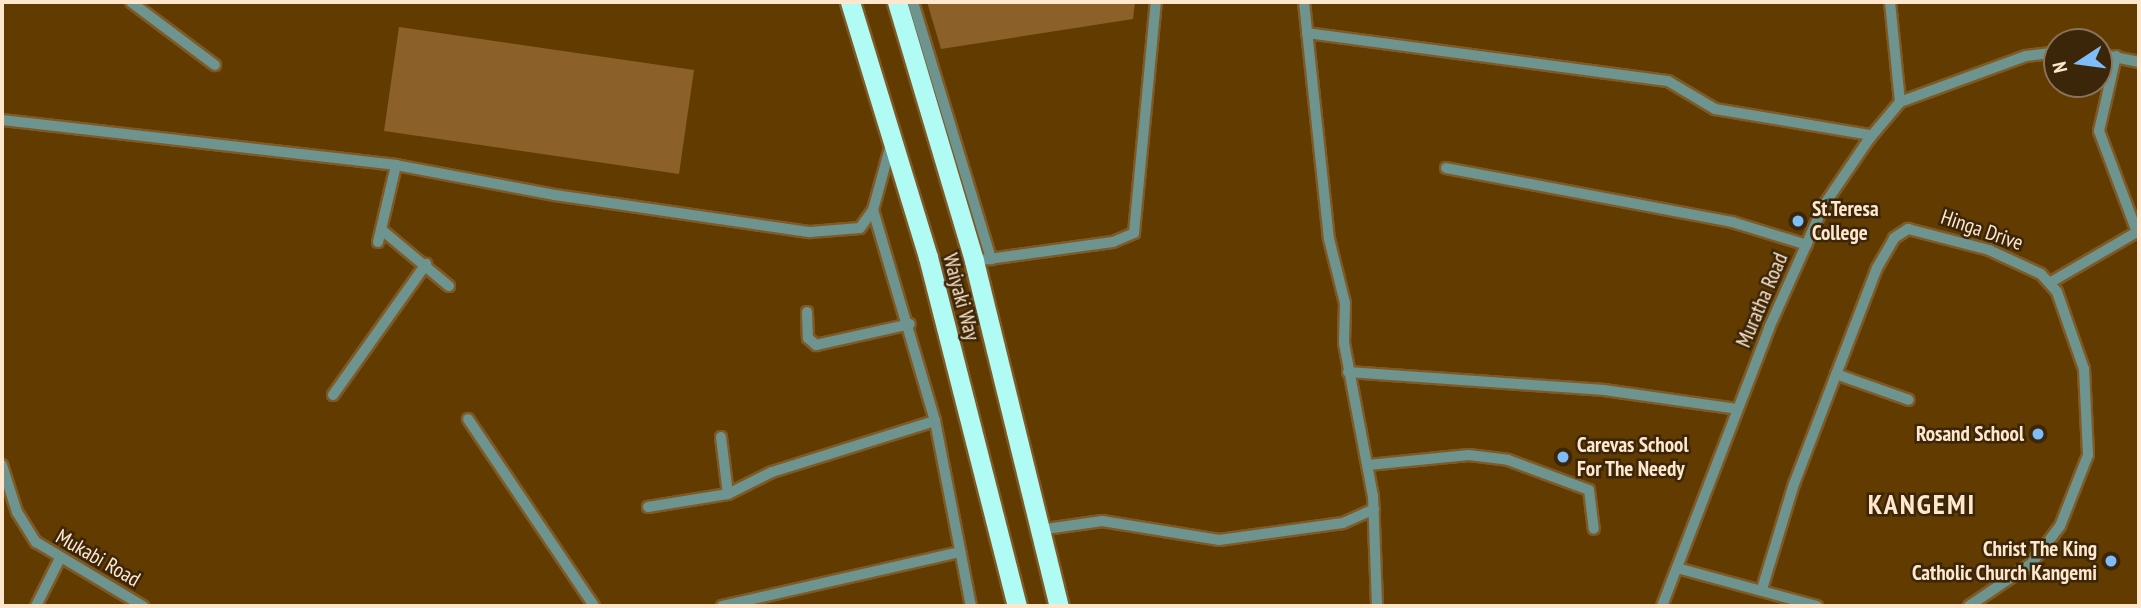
<!DOCTYPE html>
<html>
<head>
<meta charset="utf-8">
<style>
  body { margin:0 }
  #map { position:relative; width:2141px; height:608px; overflow:hidden; background:#623b01; font-family:"PT Sans Narrow",sans-serif }
  div>[style] { position:absolute }
  .green>* { inset:0; background:#8c6029 }
  .roads { filter:drop-shadow(2px 0 #7e5a26) drop-shadow(-2px 0 #7e5a26) drop-shadow(0 2px #7e5a26) drop-shadow(0 -2px #7e5a26) }
  .street>* { height:10px; margin:-5px; padding:0 5px; transform-origin:5px; border-radius:5px; background:#6e9490 }
  .highway>* { height:19px; margin:-9.5px; padding:0 9.5px; transform-origin:9.5px; border-radius:9.5px; background:#b0fcf5 }
  .dots>* { width:19px; height:19px; translate:-50% -50%; box-sizing:border-box; border:4px solid #3c260a; border-radius:50% }
  span { translate:-50% -50%; white-space:nowrap; text-align:center; line-height:1.15; -webkit-text-stroke:5px #3c260a; paint-order:stroke }
  .poi-label { font-size:21px; color:#fee7cd; font-weight:700 }
  .left { translate:0 -50%; text-align:left }
  .right { translate:-100% -50%; text-align:right }
  .street-label { font-size:21px; color:#fee7cd }
  .district-label { font-size:28px; color:#fee7cd; font-weight:700; letter-spacing:2px }
  .frame { position:absolute; inset:0; border:4px solid #fee7cd; pointer-events:none }
  .north { position:absolute; left:2043px; top:28px; width:70px; height:70px; box-sizing:border-box; background:#3c260a; border:2px solid #8a7358; border-radius:50%; rotate:257deg; font-size:19px; font-weight:700; line-height:28px; text-align:center; color:#fee7cd }
  .north::after { content:''; display:block; margin:auto; width:24px; height:32px; background:#7fbdfa; clip-path:polygon(50% 0,100% 100%,50% 72%,0 100%) }
</style>
</head>
<body>
<div id="map">
  <div class="green">
    <div style="clip-path:polygon(927px 2px,1135px 2px,1133px 19px,941px 49px)"></div>
    <div style="clip-path:polygon(399px 27px,694px 70px,679px 174px,384px 131px)"></div>
  </div>
  <div class="roads">
    <div class="street">
      <div style="left:131px;top:2px;width:105px;rotate:36.9deg"></div>
      <div style="left:913px;top:2px;width:269px;rotate:73.1deg"></div>
      <div style="left:1304px;top:2px;width:238px;rotate:84deg"></div>
      <div style="left:1329px;top:239px;width:66px;rotate:76deg"></div>
      <div style="left:1345px;top:303px;width:40px;rotate:91.4deg"></div>
      <div style="left:1344px;top:343px;width:156px;rotate:79.3deg"></div>
      <div style="left:1373px;top:496px;width:110px;rotate:87.9deg"></div>
      <div style="left:1890px;top:2px;width:100px;rotate:84.3deg"></div>
      <div style="left:1307px;top:33px;width:364px;rotate:7.6deg"></div>
      <div style="left:1668px;top:81px;width:55px;rotate:30.8deg"></div>
      <div style="left:1715px;top:109px;width:158px;rotate:9.5deg"></div>
      <div style="left:2099px;top:54px;width:41px;rotate:11.3deg"></div>
      <div style="left:2px;top:120px;width:397px;rotate:6.5deg"></div>
      <div style="left:396px;top:165px;width:162px;rotate:10.7deg"></div>
      <div style="left:555px;top:195px;width:258px;rotate:8.3deg"></div>
      <div style="left:810px;top:232px;width:50px;rotate:-4.6deg"></div>
      <div style="left:860px;top:228px;width:22px;rotate:-54deg"></div>
      <div style="left:873px;top:210px;width:68px;rotate:-74.7deg"></div>
      <div style="left:1446px;top:168px;width:291px;rotate:10.7deg"></div>
      <div style="left:1732px;top:222px;width:78px;rotate:17deg"></div>
      <div style="left:873px;top:210px;width:220px;rotate:73.6deg"></div>
      <div style="left:935px;top:421px;width:188px;rotate:79deg"></div>
      <div style="left:383px;top:231px;width:86px;rotate:39.8deg"></div>
      <div style="left:378px;top:242px;width:79px;rotate:-76.8deg"></div>
      <div style="left:974px;top:261px;width:140px;rotate:-7.8deg"></div>
      <div style="left:1113px;top:242px;width:23px;rotate:-23deg"></div>
      <div style="left:1134px;top:233px;width:232px;rotate:-84.6deg"></div>
      <div style="left:2051px;top:282px;width:99px;rotate:-30.2deg"></div>
      <div style="left:2137px;top:232px;width:108px;rotate:-110.6deg"></div>
      <div style="left:2099px;top:131px;width:77px;rotate:-77.2deg"></div>
      <div style="left:807px;top:312px;width:26px;rotate:88deg"></div>
      <div style="left:808px;top:338px;width:11px;rotate:41deg"></div>
      <div style="left:816px;top:345px;width:96px;rotate:-12.6deg"></div>
      <div style="left:1348px;top:372px;width:257px;rotate:4deg"></div>
      <div style="left:1604px;top:390px;width:134px;rotate:8.1deg"></div>
      <div style="left:1836px;top:374px;width:77px;rotate:19.6deg"></div>
      <div style="left:333px;top:395px;width:161px;rotate:-54.6deg"></div>
      <div style="left:468px;top:419px;width:225px;rotate:56deg"></div>
      <div style="left:721px;top:437px;width:57px;rotate:83deg"></div>
      <div style="left:728px;top:494px;width:49px;rotate:-26.6deg"></div>
      <div style="left:772px;top:472px;width:171px;rotate:-17.4deg"></div>
      <div style="left:2px;top:465px;width:49px;rotate:72.3deg"></div>
      <div style="left:17px;top:512px;width:36px;rotate:58deg"></div>
      <div style="left:36px;top:542px;width:125px;rotate:30.9deg"></div>
      <div style="left:1368px;top:465px;width:101px;rotate:-5.7deg"></div>
      <div style="left:1469px;top:455px;width:39px;rotate:7deg"></div>
      <div style="left:1508px;top:460px;width:86px;rotate:20.3deg"></div>
      <div style="left:1589px;top:490px;width:39px;rotate:83deg"></div>
      <div style="left:648px;top:507px;width:81px;rotate:-9.2deg"></div>
      <div style="left:1039px;top:530px;width:64px;rotate:-8.1deg"></div>
      <div style="left:1102px;top:521px;width:119px;rotate:9.2deg"></div>
      <div style="left:1219px;top:540px;width:125px;rotate:-7.8deg"></div>
      <div style="left:1343px;top:523px;width:34px;rotate:-24deg"></div>
      <div style="left:1677px;top:568px;width:145px;rotate:15.2deg"></div>
      <div style="left:1762px;top:589px;width:110px;rotate:-73.1deg"></div>
      <div style="left:1794px;top:484px;width:231px;rotate:-69deg"></div>
      <div style="left:1877px;top:268px;width:34px;rotate:-60deg"></div>
      <div style="left:1894px;top:238px;width:17px;rotate:-33deg"></div>
      <div style="left:1908px;top:229px;width:84px;rotate:14.5deg"></div>
      <div style="left:1989px;top:250px;width:57px;rotate:24.8deg"></div>
      <div style="left:2041px;top:274px;width:24px;rotate:48deg"></div>
      <div style="left:2057px;top:292px;width:82px;rotate:70.7deg"></div>
      <div style="left:2084px;top:369px;width:86px;rotate:87.3deg"></div>
      <div style="left:2088px;top:455px;width:76px;rotate:111.5deg"></div>
      <div style="left:2060px;top:526px;width:48px;rotate:127.3deg"></div>
      <div style="left:2031px;top:564px;width:75px;rotate:145.9deg"></div>
      <div style="left:36px;top:606px;width:51px;rotate:-63.4deg"></div>
      <div style="left:722px;top:606px;width:244px;rotate:-12.8deg"></div>
      <div style="left:1662px;top:606px;width:298px;rotate:-68.9deg"></div>
      <div style="left:1769px;top:328px;width:135px;rotate:-65.9deg"></div>
      <div style="left:1824px;top:205px;width:80px;rotate:-55.7deg"></div>
      <div style="left:1869px;top:139px;width:48px;rotate:-50deg"></div>
      <div style="left:1900px;top:102px;width:134px;rotate:-20.1deg"></div>
      <div style="left:2026px;top:56px;width:31px;rotate:-7deg"></div>
    </div>
    <div class="highway">
      <div style="left:850px;top:2px;width:267px;rotate:73deg"></div>
      <div style="left:928px;top:257px;width:360px;rotate:75.7deg"></div>
      <div style="left:897px;top:2px;width:270px;rotate:73.4deg"></div>
      <div style="left:974px;top:261px;width:355px;rotate:76.2deg"></div>
    </div>
  </div>
  <div class="dots">
    <div style="left:1798px;top:221px;background:#7fbdfa"></div>
    <div style="left:2038px;top:434px;background:#7fbdfa"></div>
    <div style="left:1563px;top:457px;background:#7fbdfa"></div>
    <div style="left:2111px;top:561px;background:#7fbdfa"></div>
  </div>
  <div class="poi-label">
    <span class="left" style="left:1812px;top:221px">St.Teresa<br>College</span>
    <span class="right" style="left:2024px;top:434px">Rosand School</span>
    <span class="left" style="left:1577px;top:457px">Carevas School<br>For The Needy</span>
    <span class="right" style="left:2097px;top:561px">Christ The King<br>Catholic Church Kangemi</span>
  </div>
  <div class="street-label">
    <span style="left:1982px;top:230px;rotate:19deg">Hinga Drive</span>
    <span style="left:961px;top:297px;rotate:75deg">Waiyaki Way</span>
    <span style="left:1762px;top:300px;rotate:-67deg">Muratha Road</span>
    <span style="left:98px;top:558px;rotate:30deg">Mukabi Road</span>
  </div>
  <div class="district-label">
    <span style="left:1922px;top:504px">KANGEMI</span>
  </div>
  <div class="frame"></div>
  <div class="north">N</div>
</div>
</body>
</html>
